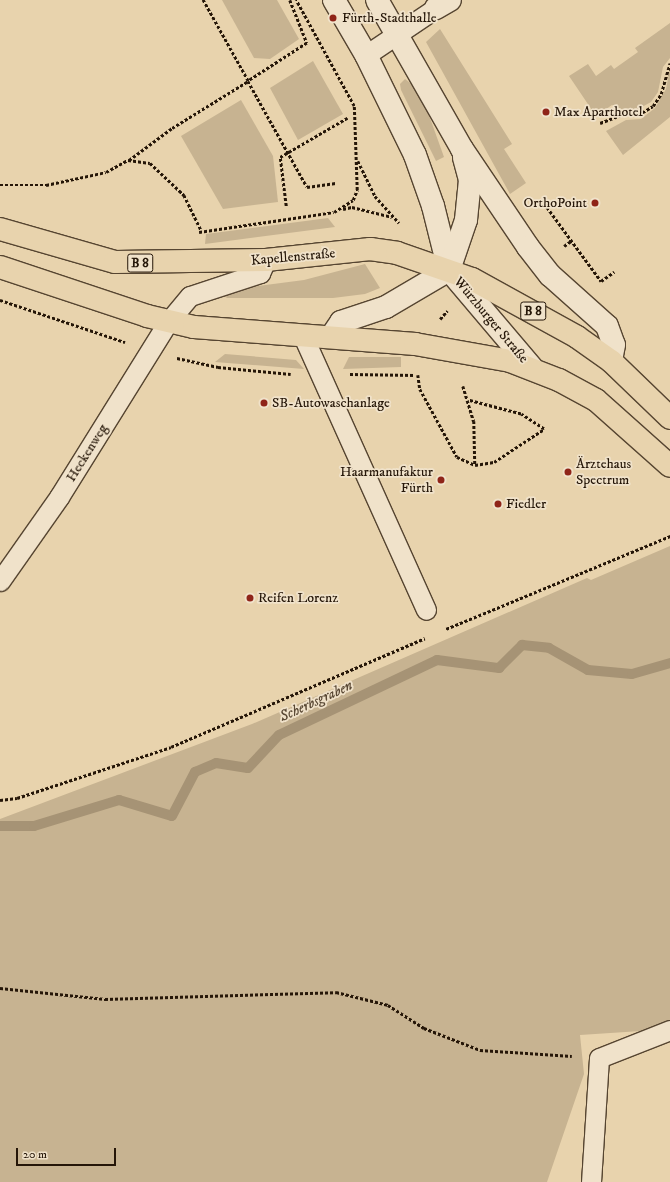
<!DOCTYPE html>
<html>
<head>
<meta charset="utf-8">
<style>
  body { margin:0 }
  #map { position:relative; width:670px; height:1182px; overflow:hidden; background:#e8d3ad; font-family:"IM FELL DW Pica",serif }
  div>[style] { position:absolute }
  .green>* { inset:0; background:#c7b391 }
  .stream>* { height:10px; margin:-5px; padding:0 5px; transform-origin:5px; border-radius:5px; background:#a69375 }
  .path>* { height:2.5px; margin-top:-1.25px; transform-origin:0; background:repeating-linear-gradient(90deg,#251608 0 3px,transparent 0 5px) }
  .roads { filter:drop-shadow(1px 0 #564531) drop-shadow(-1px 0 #564531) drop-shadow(0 1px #564531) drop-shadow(0 -1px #564531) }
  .lane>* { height:19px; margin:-9.5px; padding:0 9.5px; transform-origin:9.5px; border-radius:9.5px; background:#f0e2ca }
  .street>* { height:22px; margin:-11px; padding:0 11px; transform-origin:11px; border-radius:11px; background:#f0e2ca }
  .secondary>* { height:22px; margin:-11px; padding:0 11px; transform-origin:11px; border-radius:11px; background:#f0e2ca }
  .primary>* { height:22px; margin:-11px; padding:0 11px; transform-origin:11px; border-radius:11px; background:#e8d3ad }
  .dots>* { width:11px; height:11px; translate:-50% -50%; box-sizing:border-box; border:2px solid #f0e2ca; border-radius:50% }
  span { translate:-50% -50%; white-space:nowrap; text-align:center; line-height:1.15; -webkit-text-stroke:3.5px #f0e2ca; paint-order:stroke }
  .shield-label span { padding:1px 3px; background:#f0e2ca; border:1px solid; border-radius:3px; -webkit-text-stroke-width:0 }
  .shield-label { font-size:13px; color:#251608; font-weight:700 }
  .poi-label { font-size:14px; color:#251608 }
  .left { translate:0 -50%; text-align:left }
  .right { translate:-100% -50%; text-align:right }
  .street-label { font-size:14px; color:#251608 }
  .water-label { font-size:15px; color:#594834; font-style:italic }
  .scale { position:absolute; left:16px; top:1148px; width:100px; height:18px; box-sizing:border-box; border:2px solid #251608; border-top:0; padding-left:5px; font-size:12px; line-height:14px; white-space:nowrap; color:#251608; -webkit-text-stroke:3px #f0e2ca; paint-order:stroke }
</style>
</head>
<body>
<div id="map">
  <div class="green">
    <div style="clip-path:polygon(222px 0,277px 0,299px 39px,270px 59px,254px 58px)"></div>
    <div style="clip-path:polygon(670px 23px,670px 58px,663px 67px,658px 92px,651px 102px,631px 113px,612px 105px,596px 116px,569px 76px,588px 64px,596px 76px,611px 65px,614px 69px,638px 52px,635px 48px)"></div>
    <div style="clip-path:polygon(440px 29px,512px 144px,504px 149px,526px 183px,510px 194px,426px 42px)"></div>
    <div style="clip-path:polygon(313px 61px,343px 114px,298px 140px,270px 88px)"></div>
    <div style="clip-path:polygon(670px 68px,670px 117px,623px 155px,606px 131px,626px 120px,641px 119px,655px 108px,666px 89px)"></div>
    <div style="clip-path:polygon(405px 79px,414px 86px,426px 107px,444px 157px,436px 161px,401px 90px,400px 84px)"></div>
    <div style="clip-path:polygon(241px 100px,273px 156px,278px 202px,223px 209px,181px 136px)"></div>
    <div style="clip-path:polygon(328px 218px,335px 227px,205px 244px,206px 234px)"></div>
    <div style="clip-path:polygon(365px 264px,380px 288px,365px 294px,333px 298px,227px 298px,223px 295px,226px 290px,304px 280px)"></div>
    <div style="clip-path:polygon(225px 354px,296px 360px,304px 369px,215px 362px)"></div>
    <div style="clip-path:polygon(349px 357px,401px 357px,401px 367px,343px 369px)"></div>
    <div style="clip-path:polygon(670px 546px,670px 1025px,656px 1030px,580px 1035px,584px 1074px,547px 1182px,0 1182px,0 819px,252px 724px,587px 578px,591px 580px)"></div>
  </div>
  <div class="stream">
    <div style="left:0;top:826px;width:34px"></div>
    <div style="left:34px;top:826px;width:89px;rotate:-17deg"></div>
    <div style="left:119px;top:800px;width:55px;rotate:16.8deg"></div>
    <div style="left:172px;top:816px;width:50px;rotate:-62.4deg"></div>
    <div style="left:195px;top:772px;width:23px;rotate:-23deg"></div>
    <div style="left:216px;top:763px;width:32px;rotate:9deg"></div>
    <div style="left:248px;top:768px;width:45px;rotate:-46.8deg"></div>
    <div style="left:279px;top:735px;width:175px;rotate:-25.4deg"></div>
    <div style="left:437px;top:660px;width:63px;rotate:7.4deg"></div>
    <div style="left:499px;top:668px;width:33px;rotate:-45deg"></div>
    <div style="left:522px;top:645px;width:27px;rotate:6deg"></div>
    <div style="left:549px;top:648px;width:45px;rotate:29.4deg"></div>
    <div style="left:588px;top:670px;width:44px;rotate:5.2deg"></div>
    <div style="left:632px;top:674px;width:40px;rotate:-16deg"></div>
  </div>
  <div class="path">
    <div style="left:290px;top:0;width:46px;rotate:68.4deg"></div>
    <div style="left:307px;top:43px;width:70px;rotate:147.2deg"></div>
    <div style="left:248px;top:81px;width:121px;rotate:60.9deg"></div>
    <div style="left:307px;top:187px;width:29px;rotate:-8deg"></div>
    <div style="left:600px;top:123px;width:22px;rotate:-21deg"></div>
    <div style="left:621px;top:115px;width:17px"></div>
    <div style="left:638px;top:115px;width:17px;rotate:-31deg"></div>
    <div style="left:653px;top:106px;width:14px;rotate:-56deg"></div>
    <div style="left:661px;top:94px;width:32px;rotate:-74deg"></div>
    <div style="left:129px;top:160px;width:54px;rotate:-36.7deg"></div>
    <div style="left:172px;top:128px;width:89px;rotate:-31.7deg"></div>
    <div style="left:248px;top:81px;width:93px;rotate:-119.1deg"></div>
    <div style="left:358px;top:161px;width:39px;rotate:64deg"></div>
    <div style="left:375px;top:196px;width:36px;rotate:48deg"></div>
    <div style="left:0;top:185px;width:46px"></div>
    <div style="left:46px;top:185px;width:61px;rotate:-12.2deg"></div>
    <div style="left:106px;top:172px;width:25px;rotate:-29deg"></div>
    <div style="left:128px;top:160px;width:22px;rotate:8deg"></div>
    <div style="left:150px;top:163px;width:47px;rotate:43.3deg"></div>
    <div style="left:184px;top:195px;width:39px;rotate:64deg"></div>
    <div style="left:286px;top:206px;width:49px;rotate:-97deg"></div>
    <div style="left:280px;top:157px;width:78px;rotate:-30.2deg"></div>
    <div style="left:547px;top:207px;width:92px;rotate:53.9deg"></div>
    <div style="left:601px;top:281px;width:16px;rotate:-35deg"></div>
    <div style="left:343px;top:209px;width:9px;rotate:-13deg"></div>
    <div style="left:352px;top:207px;width:41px;rotate:14deg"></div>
    <div style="left:199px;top:232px;width:136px;rotate:-8.4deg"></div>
    <div style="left:334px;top:212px;width:22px;rotate:-32deg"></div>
    <div style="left:353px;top:200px;width:11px;rotate:-68deg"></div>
    <div style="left:357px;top:190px;width:84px;rotate:-92deg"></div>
    <div style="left:354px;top:106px;width:121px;rotate:-118.7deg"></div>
    <div style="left:564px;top:246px;width:9px;rotate:-36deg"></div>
    <div style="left:0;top:300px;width:132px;rotate:18.6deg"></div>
    <div style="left:440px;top:319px;width:11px;rotate:-49deg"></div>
    <div style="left:177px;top:358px;width:42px;rotate:12.4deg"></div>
    <div style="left:218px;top:367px;width:73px;rotate:5.5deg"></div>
    <div style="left:350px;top:374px;width:65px;rotate:0.9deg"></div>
    <div style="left:418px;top:375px;width:14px;rotate:82deg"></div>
    <div style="left:420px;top:389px;width:77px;rotate:61.4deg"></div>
    <div style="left:457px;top:457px;width:20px;rotate:24deg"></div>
    <div style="left:475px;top:465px;width:19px;rotate:-9deg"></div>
    <div style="left:494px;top:462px;width:60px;rotate:-33.4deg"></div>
    <div style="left:544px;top:429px;width:27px;rotate:-147deg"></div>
    <div style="left:521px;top:414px;width:55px;rotate:-165.2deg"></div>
    <div style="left:463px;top:386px;width:37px;rotate:73deg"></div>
    <div style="left:474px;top:421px;width:44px;rotate:88.7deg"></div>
    <div style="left:446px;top:629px;width:243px;rotate:-22.5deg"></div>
    <div style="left:0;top:800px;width:17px;rotate:-7deg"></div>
    <div style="left:17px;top:798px;width:162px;rotate:-18.3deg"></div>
    <div style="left:171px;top:747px;width:276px;rotate:-23.2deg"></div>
    <div style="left:0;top:988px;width:106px;rotate:6deg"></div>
    <div style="left:105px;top:999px;width:231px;rotate:-1.7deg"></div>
    <div style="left:336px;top:992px;width:54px;rotate:14deg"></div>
    <div style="left:388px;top:1005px;width:43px;rotate:32.6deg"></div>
    <div style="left:424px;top:1028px;width:60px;rotate:21.4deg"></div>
    <div style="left:480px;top:1050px;width:92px;rotate:3.7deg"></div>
  </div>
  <div class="roads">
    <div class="lane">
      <div style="left:366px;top:55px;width:84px;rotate:-33.9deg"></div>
      <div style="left:303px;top:336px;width:300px;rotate:65.8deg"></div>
      <div style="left:0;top:581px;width:103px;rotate:-54.9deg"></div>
      <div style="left:59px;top:497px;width:206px;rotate:-58.1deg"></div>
      <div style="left:168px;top:322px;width:34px;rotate:-50deg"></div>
      <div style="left:190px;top:296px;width:74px;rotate:-18.2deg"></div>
      <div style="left:260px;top:273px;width:14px;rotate:-65deg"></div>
      <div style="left:591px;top:1182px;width:124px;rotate:-86.3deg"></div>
      <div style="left:599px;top:1058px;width:76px;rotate:-21.5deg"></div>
    </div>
    <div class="street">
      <div style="left:436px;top:8px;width:16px;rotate:-30deg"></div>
    </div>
    <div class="secondary">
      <div style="left:334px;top:0;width:64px;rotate:59.8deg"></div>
      <div style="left:366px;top:55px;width:111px;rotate:63.9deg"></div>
      <div style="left:415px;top:155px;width:54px;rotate:70.6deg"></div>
      <div style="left:433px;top:206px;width:66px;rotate:76deg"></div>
      <div style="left:449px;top:270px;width:128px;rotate:49.7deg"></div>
      <div style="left:377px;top:0;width:172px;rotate:60.3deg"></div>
      <div style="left:462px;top:149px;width:118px;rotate:56deg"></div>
      <div style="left:528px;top:247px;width:36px;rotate:52deg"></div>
      <div style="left:550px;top:275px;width:76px;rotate:41.8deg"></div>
      <div style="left:607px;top:326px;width:20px;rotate:70deg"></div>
      <div style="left:614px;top:345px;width:16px;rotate:101deg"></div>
      <div style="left:449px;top:270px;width:53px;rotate:-71.2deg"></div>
      <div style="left:466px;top:220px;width:40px;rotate:-84.3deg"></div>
      <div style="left:470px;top:180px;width:24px;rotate:-105deg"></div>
      <div style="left:331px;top:337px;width:18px;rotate:-56deg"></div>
      <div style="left:341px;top:322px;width:47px;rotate:-18.4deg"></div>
      <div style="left:386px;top:307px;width:73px;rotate:-30.4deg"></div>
    </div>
    <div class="primary">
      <div style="left:0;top:229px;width:120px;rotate:16deg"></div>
      <div style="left:115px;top:262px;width:151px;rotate:-0.8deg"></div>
      <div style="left:266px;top:260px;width:105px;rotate:-6deg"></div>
      <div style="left:370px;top:249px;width:27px;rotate:8deg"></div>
      <div style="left:397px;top:253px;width:79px;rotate:19.1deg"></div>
      <div style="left:472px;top:279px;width:120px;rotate:28.9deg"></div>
      <div style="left:577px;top:337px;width:42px;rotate:35.2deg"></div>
      <div style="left:611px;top:361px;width:82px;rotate:44deg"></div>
      <div style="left:0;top:267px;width:155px;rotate:18.4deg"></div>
      <div style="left:147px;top:316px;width:48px;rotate:13.2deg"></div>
      <div style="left:194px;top:327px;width:222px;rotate:4.4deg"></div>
      <div style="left:415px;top:344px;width:97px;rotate:10.1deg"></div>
      <div style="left:510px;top:361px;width:53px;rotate:21.2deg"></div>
      <div style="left:559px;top:380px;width:42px;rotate:28.4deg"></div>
      <div style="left:596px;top:400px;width:99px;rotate:41.7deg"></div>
    </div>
  </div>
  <div class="dots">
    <div style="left:333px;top:18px;background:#8f2418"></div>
    <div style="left:546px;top:112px;background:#8f2418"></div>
    <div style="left:595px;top:203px;background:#8f2418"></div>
    <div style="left:264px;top:403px;background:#8f2418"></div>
    <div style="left:568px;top:472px;background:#8f2418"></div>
    <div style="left:441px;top:480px;background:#8f2418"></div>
    <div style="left:498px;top:504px;background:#8f2418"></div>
    <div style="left:250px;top:598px;background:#8f2418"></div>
  </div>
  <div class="shield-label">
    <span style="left:140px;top:263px">B 8</span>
    <span style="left:533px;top:311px">B 8</span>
  </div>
  <div class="poi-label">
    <span class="left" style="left:342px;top:18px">Fürth-Stadthalle</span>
    <span class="left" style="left:554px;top:112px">Max Aparthotel</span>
    <span class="right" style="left:587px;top:203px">OrthoPoint</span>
    <span class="left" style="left:272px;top:403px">SB-Autowaschanlage</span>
    <span class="left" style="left:576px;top:472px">Ärztehaus<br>Spectrum</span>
    <span class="right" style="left:433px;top:480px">Haarmanufaktur<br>Fürth</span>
    <span class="left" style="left:506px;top:504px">Fiedler</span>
    <span class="left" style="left:258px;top:598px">Reifen Lorenz</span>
  </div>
  <div class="street-label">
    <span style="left:293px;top:257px;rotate:-5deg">Kapellenstraße</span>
    <span style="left:491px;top:320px;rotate:50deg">Würzburger Straße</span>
    <span style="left:87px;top:453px;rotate:-58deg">Heckenweg</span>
  </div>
  <div class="water-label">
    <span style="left:316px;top:701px;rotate:-25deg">Scherbsgraben</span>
  </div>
  <div class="scale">20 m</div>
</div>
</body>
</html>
